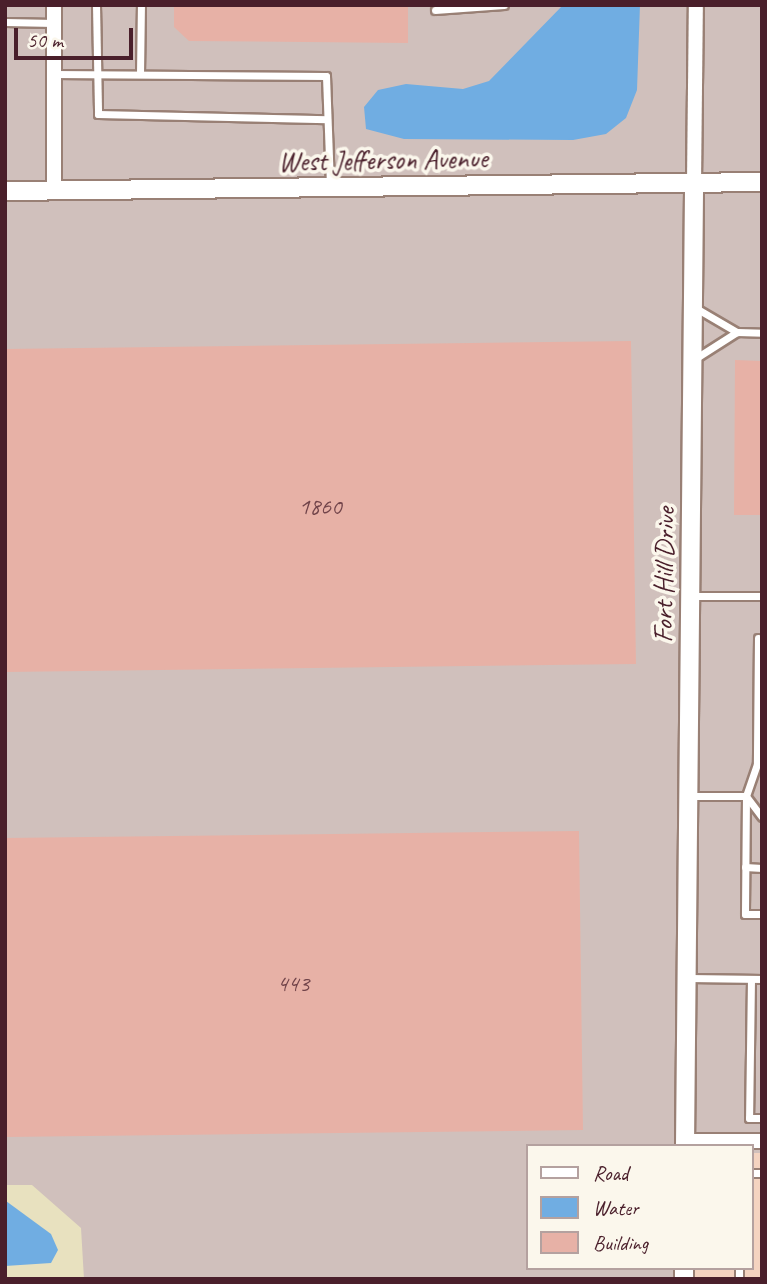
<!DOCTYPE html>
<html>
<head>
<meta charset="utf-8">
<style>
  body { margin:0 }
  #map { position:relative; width:767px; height:1284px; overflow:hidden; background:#e8e1bf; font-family:Caveat,sans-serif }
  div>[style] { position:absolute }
  .built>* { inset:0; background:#f4d3c0 }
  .industrial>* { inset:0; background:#d0c0bc }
  .water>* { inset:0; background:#70ade2 }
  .building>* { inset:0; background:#e7b1a6 }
  .roads { filter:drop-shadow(2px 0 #998075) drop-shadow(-2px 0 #998075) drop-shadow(0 2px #998075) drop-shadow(0 -2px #998075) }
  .service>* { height:7px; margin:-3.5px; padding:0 3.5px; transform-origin:3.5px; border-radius:3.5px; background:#fff }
  .minor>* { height:14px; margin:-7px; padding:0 7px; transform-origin:7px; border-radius:7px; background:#fff }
  .tertiary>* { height:18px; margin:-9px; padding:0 9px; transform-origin:9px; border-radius:9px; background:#fff }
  span { translate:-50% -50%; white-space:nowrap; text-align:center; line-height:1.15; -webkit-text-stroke:7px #fbf7ec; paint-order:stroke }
  .number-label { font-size:24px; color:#71444a }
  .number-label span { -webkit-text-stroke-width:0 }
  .street-label { font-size:28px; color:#4a1f2b }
  .frame { position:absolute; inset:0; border:7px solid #4a1f2b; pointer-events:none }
  .legend { position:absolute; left:526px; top:1144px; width:228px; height:126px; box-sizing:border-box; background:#fbf7ec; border:2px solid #b4a19f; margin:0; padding:9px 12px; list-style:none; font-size:21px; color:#4a1f2b }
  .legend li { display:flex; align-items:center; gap:14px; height:35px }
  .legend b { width:35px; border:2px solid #b4a19f }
  .scale { position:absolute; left:14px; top:28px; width:119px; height:32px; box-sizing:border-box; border:4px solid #4a1f2b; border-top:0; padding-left:9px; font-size:21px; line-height:24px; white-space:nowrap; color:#4a1f2b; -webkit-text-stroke:5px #fbf7ec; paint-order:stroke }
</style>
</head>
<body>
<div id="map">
  <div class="built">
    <div style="clip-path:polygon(751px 1153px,762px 1153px,762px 1279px,679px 1279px,679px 1268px,751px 1268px)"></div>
  </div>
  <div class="industrial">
    <div style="clip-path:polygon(5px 5px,762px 5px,762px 1153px,751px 1153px,751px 1146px,527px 1146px,527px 1268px,679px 1268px,679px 1279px,84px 1279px,81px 1228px,32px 1185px,5px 1185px)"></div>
  </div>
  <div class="water">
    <div style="clip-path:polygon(563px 5px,640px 5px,637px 90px,626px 118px,606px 134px,573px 140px,404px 139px,366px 129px,364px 107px,378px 90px,406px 84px,463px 89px,489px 81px)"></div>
    <div style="clip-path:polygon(6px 1201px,51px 1234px,58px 1250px,51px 1263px,5px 1266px)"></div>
  </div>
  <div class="building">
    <div style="clip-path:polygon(174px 5px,408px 5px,408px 43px,189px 41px,174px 27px)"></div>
    <div style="clip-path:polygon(631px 341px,636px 664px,5px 672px,5px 349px)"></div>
    <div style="clip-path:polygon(735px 360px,762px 361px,762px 515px,734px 515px)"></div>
    <div style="clip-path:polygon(579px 831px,583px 1130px,5px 1137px,5px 838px)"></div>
  </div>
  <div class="roads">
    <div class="service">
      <div style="left:96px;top:5px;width:109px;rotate:88.9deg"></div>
      <div style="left:98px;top:114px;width:229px;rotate:1.3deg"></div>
      <div style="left:435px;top:10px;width:69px;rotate:-4.1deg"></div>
      <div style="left:5px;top:22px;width:49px;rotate:1.2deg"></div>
      <div style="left:54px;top:74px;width:272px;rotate:0.4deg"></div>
      <div style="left:326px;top:76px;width:111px;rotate:87.9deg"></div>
      <div style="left:140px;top:74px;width:69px;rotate:-89.2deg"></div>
      <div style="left:694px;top:307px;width:50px;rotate:30.2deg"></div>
      <div style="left:737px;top:332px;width:25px;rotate:2deg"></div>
      <div style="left:693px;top:360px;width:52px;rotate:-32.5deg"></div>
      <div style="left:692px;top:596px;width:70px"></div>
      <div style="left:758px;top:638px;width:126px;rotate:90.5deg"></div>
      <div style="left:757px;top:764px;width:34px;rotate:109deg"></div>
      <div style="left:746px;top:796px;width:118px;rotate:90.5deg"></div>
      <div style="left:745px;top:914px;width:17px"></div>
      <div style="left:689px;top:796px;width:57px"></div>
      <div style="left:746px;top:796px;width:26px;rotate:53deg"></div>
      <div style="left:745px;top:867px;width:17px;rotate:3deg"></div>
      <div style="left:689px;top:978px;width:73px;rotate:0.8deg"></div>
      <div style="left:751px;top:979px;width:139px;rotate:90.8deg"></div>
      <div style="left:749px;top:1118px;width:13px"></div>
      <div style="left:751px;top:1173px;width:11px"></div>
      <div style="left:739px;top:1268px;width:11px;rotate:90deg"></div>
    </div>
    <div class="minor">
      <div style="left:54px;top:5px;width:186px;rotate:90deg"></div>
      <div style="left:694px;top:183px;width:178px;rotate:-89.4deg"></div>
      <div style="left:685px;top:1141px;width:77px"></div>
    </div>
    <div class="tertiary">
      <div style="left:5px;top:191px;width:757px;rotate:-0.68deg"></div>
      <div style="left:685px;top:1146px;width:963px;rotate:-89.46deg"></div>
      <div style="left:684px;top:1279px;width:11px;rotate:-90deg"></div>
    </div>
  </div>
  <div class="number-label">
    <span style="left:320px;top:507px">1860</span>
    <span style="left:293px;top:984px">443</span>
  </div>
  <div class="street-label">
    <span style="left:383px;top:160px;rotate:-1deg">West Jefferson Avenue</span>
    <span style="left:664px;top:575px;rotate:-89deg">Fort Hill Drive</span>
  </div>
  <div class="frame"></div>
  <ul class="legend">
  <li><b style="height:9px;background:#fff"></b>Road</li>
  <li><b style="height:19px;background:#70ade2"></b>Water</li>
  <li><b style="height:19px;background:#e7b1a6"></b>Building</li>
  </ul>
  <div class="scale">50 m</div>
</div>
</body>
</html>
